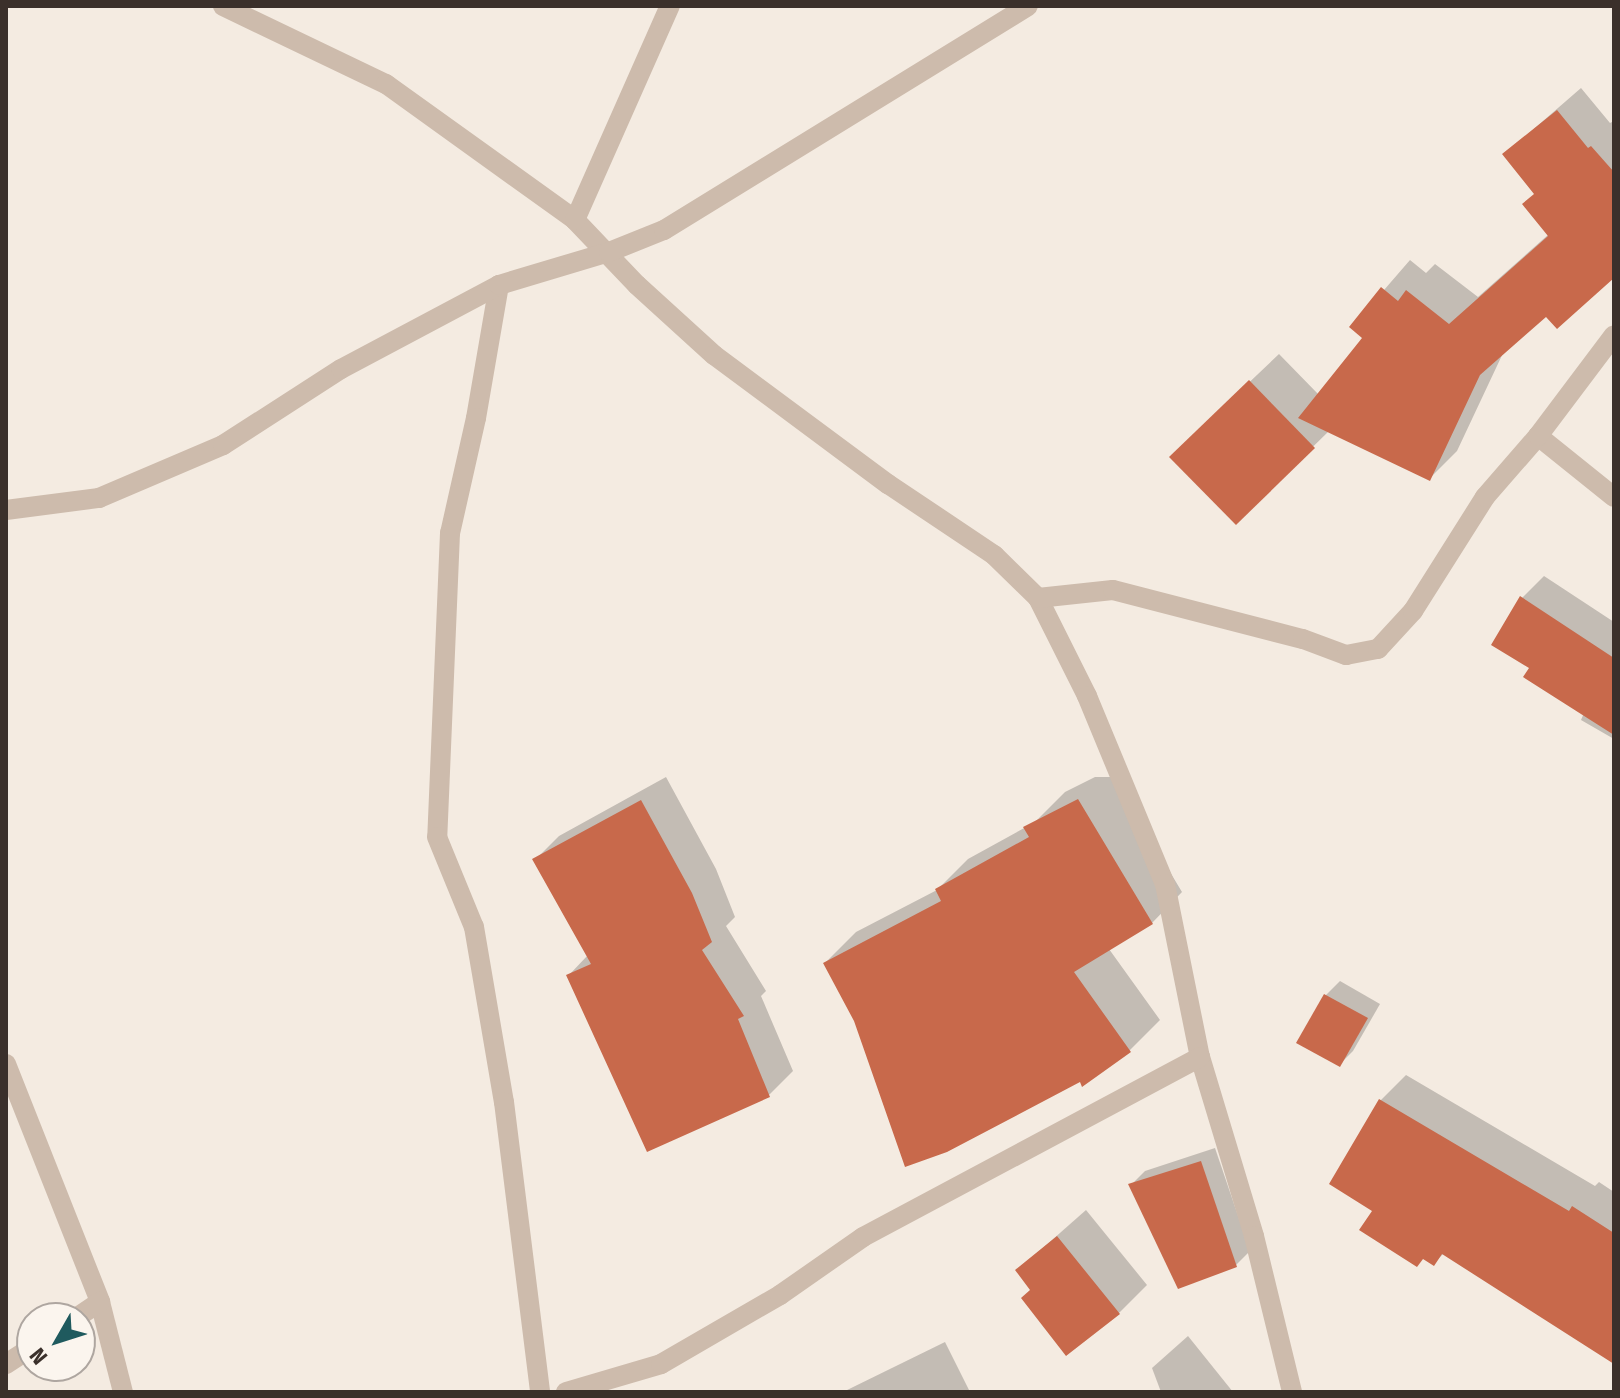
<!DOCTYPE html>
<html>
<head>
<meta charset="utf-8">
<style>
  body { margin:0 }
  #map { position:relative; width:1620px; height:1398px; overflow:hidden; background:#f4ebe1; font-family:"Fira Sans Condensed",sans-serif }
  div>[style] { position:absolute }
  .shadow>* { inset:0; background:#0003 }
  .building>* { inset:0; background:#c8694b }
  .street>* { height:20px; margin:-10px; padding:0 10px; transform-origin:10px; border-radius:10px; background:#cdbbac }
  span { translate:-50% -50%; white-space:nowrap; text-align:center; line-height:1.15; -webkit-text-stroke:8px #fbf5ee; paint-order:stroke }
  .frame { position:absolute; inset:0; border:8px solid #3b302b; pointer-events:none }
  .north { position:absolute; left:16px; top:1302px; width:80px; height:80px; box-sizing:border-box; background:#fbf5ee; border:2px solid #aea6a0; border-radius:50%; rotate:231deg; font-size:22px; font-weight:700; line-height:32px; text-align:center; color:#3b302b }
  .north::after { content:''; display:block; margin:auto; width:28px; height:36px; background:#1f5a5e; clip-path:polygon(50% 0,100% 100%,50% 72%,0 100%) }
</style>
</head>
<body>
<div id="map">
  <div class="shadow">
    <div style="clip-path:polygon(1581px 88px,1610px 123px,1614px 121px,1614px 240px,1504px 351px,1457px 451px,1429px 479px,1329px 431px,1236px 522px,1200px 429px,1279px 354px,1319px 395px,1364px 337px,1352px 327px,1410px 260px,1426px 273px,1435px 264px,1478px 297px,1549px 234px,1536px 193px,1504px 155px)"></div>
    <div style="clip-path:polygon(1544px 576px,1614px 622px,1614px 739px,1581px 720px,1584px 713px,1531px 668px,1522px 598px)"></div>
    <div style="clip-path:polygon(666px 777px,716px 869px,735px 917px,726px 926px,766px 991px,761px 996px,793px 1071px,769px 1095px,569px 975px,588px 955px,535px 860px,559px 836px)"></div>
    <div style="clip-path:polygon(1095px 777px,1113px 777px,1182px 892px,1152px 923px,1109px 949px,1160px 1020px,1130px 1050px,1083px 1084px,1081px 1079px,856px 1020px,825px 963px,856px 932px,937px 890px,968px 859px,1035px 822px,1065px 792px)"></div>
    <div style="clip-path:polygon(1340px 981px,1380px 1004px,1353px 1051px,1339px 1065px,1299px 1042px,1326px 995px)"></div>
    <div style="clip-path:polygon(1406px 1075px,1595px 1186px,1599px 1182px,1614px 1192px,1614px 1348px,1444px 1253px,1434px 1263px,1375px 1210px,1381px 1100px)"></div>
    <div style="clip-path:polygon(1215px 1148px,1250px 1251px,1236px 1265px,1131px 1185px,1145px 1171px)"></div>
    <div style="clip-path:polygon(1086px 1210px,1147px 1285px,1119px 1313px,1032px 1290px,1018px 1270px)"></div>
    <div style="clip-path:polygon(1188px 1336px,1233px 1392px,1161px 1392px,1152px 1368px)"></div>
    <div style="clip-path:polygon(945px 1342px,970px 1392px,843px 1392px)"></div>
  </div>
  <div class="building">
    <div style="clip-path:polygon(1557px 110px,1588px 148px,1591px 146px,1614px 172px,1614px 278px,1557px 329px,1546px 317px,1480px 375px,1430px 481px,1298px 418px,1362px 338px,1349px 327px,1381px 287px,1398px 301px,1406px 290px,1449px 324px,1548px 236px,1522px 204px,1534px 194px,1502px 154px)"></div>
    <div style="clip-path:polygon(1249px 380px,1315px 448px,1236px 525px,1169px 457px)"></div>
    <div style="clip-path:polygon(1520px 596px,1614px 658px,1614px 735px,1523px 677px,1529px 668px,1491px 645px)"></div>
    <div style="clip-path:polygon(1078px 799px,1153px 924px,1074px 972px,1131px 1052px,1082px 1087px,1080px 1082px,947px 1152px,905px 1167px,854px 1021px,823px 963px,941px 901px,935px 889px,1029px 837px,1023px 827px)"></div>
    <div style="clip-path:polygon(641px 800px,692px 893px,712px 942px,702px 950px,744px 1016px,738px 1019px,770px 1097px,647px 1152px,566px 975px,591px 964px,532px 859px)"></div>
    <div style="clip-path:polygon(1324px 994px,1368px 1018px,1340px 1067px,1296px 1043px)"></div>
    <div style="clip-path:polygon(1379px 1099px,1569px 1211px,1572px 1206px,1614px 1233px,1614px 1364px,1442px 1254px,1434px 1266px,1423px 1259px,1417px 1267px,1359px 1230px,1372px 1211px,1329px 1184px)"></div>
    <div style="clip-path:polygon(1201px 1161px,1237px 1267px,1178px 1289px,1128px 1184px)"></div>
    <div style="clip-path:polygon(1057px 1236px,1120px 1314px,1066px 1356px,1021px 1298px,1030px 1290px,1015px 1270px)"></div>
  </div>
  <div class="street">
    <div style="left:223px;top:6px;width:181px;rotate:25.6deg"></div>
    <div style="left:386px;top:84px;width:233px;rotate:35.7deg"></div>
    <div style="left:575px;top:220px;width:90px;rotate:46.4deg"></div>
    <div style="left:637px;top:285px;width:104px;rotate:42.3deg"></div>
    <div style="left:714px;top:355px;width:217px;rotate:36.6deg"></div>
    <div style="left:888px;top:484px;width:128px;rotate:33.8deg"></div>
    <div style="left:994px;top:555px;width:62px;rotate:44.3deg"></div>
    <div style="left:1038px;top:598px;width:110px;rotate:63.4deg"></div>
    <div style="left:1087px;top:696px;width:204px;rotate:67.5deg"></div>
    <div style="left:1165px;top:884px;width:177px;rotate:78.6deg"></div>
    <div style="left:1200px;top:1057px;width:187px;rotate:73.2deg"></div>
    <div style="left:1254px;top:1236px;width:161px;rotate:76.3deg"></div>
    <div style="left:575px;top:220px;width:234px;rotate:-66.1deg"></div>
    <div style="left:499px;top:285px;width:135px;rotate:99.8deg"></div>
    <div style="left:476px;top:418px;width:118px;rotate:102.7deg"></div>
    <div style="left:450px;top:533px;width:304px;rotate:92.4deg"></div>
    <div style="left:437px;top:837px;width:97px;rotate:67.7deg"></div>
    <div style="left:474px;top:927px;width:178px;rotate:80.3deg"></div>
    <div style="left:504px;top:1102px;width:292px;rotate:82.9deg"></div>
    <div style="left:1538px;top:436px;width:97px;rotate:38.8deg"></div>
    <div style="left:6px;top:510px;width:94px;rotate:-7.4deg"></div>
    <div style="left:99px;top:498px;width:135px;rotate:-23.1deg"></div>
    <div style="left:223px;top:445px;width:140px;rotate:-32.8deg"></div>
    <div style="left:341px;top:369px;width:179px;rotate:-28deg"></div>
    <div style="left:499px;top:285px;width:115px;rotate:-16.7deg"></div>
    <div style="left:609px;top:252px;width:59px;rotate:-21.8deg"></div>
    <div style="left:664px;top:230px;width:427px;rotate:-31.6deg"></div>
    <div style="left:1038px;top:598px;width:75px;rotate:-6.1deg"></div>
    <div style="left:1113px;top:590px;width:196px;rotate:14.5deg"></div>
    <div style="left:1303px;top:639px;width:46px;rotate:20.4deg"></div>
    <div style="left:1346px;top:655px;width:33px;rotate:-11deg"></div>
    <div style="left:1378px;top:649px;width:52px;rotate:-47.4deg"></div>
    <div style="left:1413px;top:611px;width:135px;rotate:-57.7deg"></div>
    <div style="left:1485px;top:497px;width:81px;rotate:-49deg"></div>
    <div style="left:1538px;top:436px;width:126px;rotate:-53deg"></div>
    <div style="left:6px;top:1064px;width:256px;rotate:68.4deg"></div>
    <div style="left:100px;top:1302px;width:93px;rotate:75.7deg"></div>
    <div style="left:76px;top:1318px;width:29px;rotate:-34deg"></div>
    <div style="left:6px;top:1364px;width:31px;rotate:-33deg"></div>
    <div style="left:566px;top:1392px;width:99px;rotate:-16.4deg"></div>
    <div style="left:661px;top:1364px;width:138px;rotate:-30.1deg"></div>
    <div style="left:780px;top:1295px;width:101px;rotate:-34.9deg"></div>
    <div style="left:863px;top:1237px;width:382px;rotate:-28.1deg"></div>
  </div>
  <div class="frame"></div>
  <div class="north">N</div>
</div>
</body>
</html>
